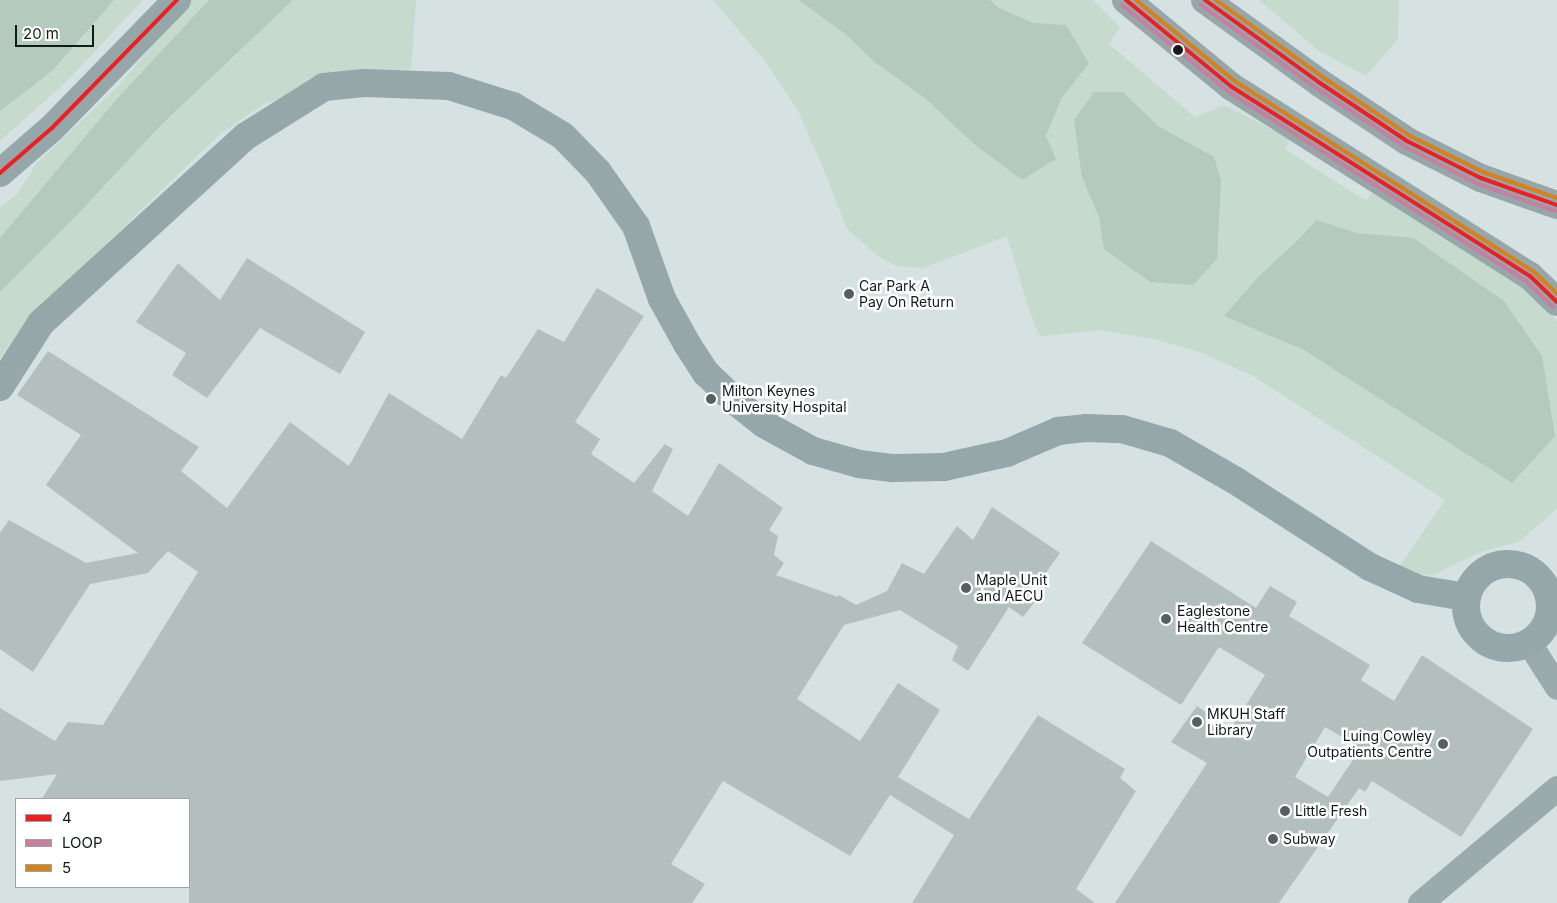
<!DOCTYPE html>
<html>
<head>
<meta charset="utf-8">
<style>
  body { margin:0 }
  #map { position:relative; width:1557px; height:903px; overflow:hidden; background:#d6e2e1; font-family:Inter,sans-serif }
  div>[style] { position:absolute }
  .green>* { inset:0; background:#c6dbce }
  .forest>* { inset:0; background:#b4cabd }
  .building>* { inset:0; background:#b2bfbc }
  .street>* { height:25px; margin:-12.5px; padding:0 12.5px; transform-origin:12.5px; border-radius:12.5px; background:#9baaab }
  .secondary>* { height:28px; margin:-14px; padding:0 14px; transform-origin:14px; border-radius:14px; background:#96a7aa }
  .secondary>.ring { margin:-14px; padding:0; box-sizing:content-box; background:none; border:28px solid #96a7aa; border-radius:50% }
  .highway>* { height:28px; margin:-14px; padding:0 14px; transform-origin:14px; border-radius:14px; background:#97a6a8 }
  .bus-1>* { height:4px; margin:-2px; padding:0 2px; transform-origin:2px; border-radius:2px; background:#ec1f25 }
  .bus-2>* { height:4px; margin:-2px; padding:0 2px; transform-origin:2px; border-radius:2px; background:#c580a0 }
  .bus-3>* { height:4px; margin:-2px; padding:0 2px; transform-origin:2px; border-radius:2px; background:#d4821e }
  .dots>* { width:14px; height:14px; translate:-50% -50%; box-sizing:border-box; border:2px solid #fff; border-radius:50% }
  span { translate:-50% -50%; white-space:nowrap; text-align:center; line-height:1.15; -webkit-text-stroke:5px #fff; paint-order:stroke }
  .poi-label { font-size:14px; color:#121a1a }
  .left { translate:0 -50%; text-align:left }
  .right { translate:-100% -50%; text-align:right }
  .legend { position:absolute; left:15px; top:798px; width:175px; height:90px; box-sizing:border-box; background:#fff; border:1px solid #a0a3a3; margin:0; padding:6px 9px; list-style:none; font-size:15px; color:#121a1a }
  .legend li { display:flex; align-items:center; gap:10px; height:25px }
  .legend b { width:25px; border:1px solid #a0a3a3 }
  .scale { position:absolute; left:15px; top:25px; width:79px; height:22px; box-sizing:border-box; border:2px solid #121a1a; border-top:0; padding-left:6px; font-size:15px; line-height:18px; white-space:nowrap; color:#121a1a; -webkit-text-stroke:4px #fff; paint-order:stroke }
</style>
</head>
<body>
<div id="map">
  <div class="green">
    <div style="clip-path:polygon(0 0,143px 0,66px 82px,0 141px)"></div>
    <div style="clip-path:polygon(191px 0,416px 0,411px 69px,368px 71px,264px 104px,218px 136px,27px 320px,0 359px,0 208px,18px 193px,36px 164px,118px 86px)"></div>
    <div style="clip-path:polygon(713px 0,1093px 0,1120px 27px,1109px 44px,1195px 117px,1224px 105px,1254px 120px,1290px 139px,1285px 149px,1366px 201px,1375px 189px,1524px 282px,1557px 321px,1557px 509px,1520px 541px,1478px 553px,1433px 575px,1403px 574px,1397px 570px,1445px 500px,1253px 376px,1202px 353px,1158px 340px,1101px 330px,1040px 336px,1029px 310px,1007px 236px,923px 268px,896px 266px,878px 256px,847px 229px,822px 165px,797px 109px,764px 60px)"></div>
    <div style="clip-path:polygon(1259px 0,1399px 0,1398px 39px,1366px 76px,1319px 51px)"></div>
  </div>
  <div class="forest">
    <div style="clip-path:polygon(0 0,114px 0,53px 70px,0 111px)"></div>
    <div style="clip-path:polygon(209px 0,293px 0,161px 125px,74px 218px,0 292px,0 238px,115px 101px)"></div>
    <div style="clip-path:polygon(799px 0,990px 0,997px 7px,1033px 23px,1066px 25px,1089px 63px,1061px 99px,1046px 136px,1056px 159px,1022px 180px,975px 145px,926px 99px,876px 63px,844px 33px)"></div>
    <div style="clip-path:polygon(1094px 92px,1123px 92px,1158px 126px,1214px 157px,1221px 180px,1217px 259px,1193px 285px,1150px 282px,1104px 249px,1099px 217px,1082px 177px,1074px 120px)"></div>
    <div style="clip-path:polygon(1316px 220px,1357px 233px,1413px 238px,1504px 301px,1542px 356px,1555px 436px,1512px 483px,1304px 350px,1224px 316px,1258px 277px,1300px 238px)"></div>
  </div>
  <div class="building">
    <div style="clip-path:polygon(247px 258px,365px 332px,340px 374px,260px 328px,207px 398px,172px 375px,186px 353px,136px 322px,178px 263px,220px 300px)"></div>
    <div style="clip-path:polygon(597px 288px,644px 316px,575px 422px,600px 439px,591px 454px,634px 483px,665px 444px,673px 449px,652px 491px,688px 516px,719px 463px,783px 508px,769px 530px,778px 536px,774px 555px,784px 563px,776px 575px,838px 597px,839px 595px,856px 605px,887px 591px,902px 563px,924px 574px,957px 526px,973px 540px,992px 507px,1060px 553px,1040px 581px,1047px 586px,1023px 617px,1009px 607px,968px 671px,952px 660px,958px 646px,900px 610px,844px 625px,797px 699px,860px 741px,898px 683px,940px 710px,898px 777px,969px 819px,1038px 715px,1125px 769px,1120px 778px,1136px 791px,1076px 889px,1095px 903px,912px 903px,954px 835px,890px 795px,850px 856px,723px 781px,671px 864px,705px 884px,692px 903px,189px 903px,189px 799px,42px 799px,57px 774px,0 781px,0 708px,55px 741px,68px 722px,103px 725px,198px 572px,168px 551px,148px 573px,90px 584px,33px 672px,0 649px,0 533px,9px 520px,86px 563px,138px 553px,46px 485px,81px 435px,17px 395px,48px 351px,199px 447px,181px 471px,227px 508px,290px 422px,349px 466px,389px 393px,462px 439px,501px 375px,506px 378px,538px 329px,564px 342px)"></div>
    <div style="clip-path:polygon(evenodd,1151px 541px,1256px 608px,1270px 586px,1297px 602px,1289px 616px,1370px 665px,1361px 680px,1394px 701px,1422px 655px,1533px 729px,1461px 837px,1372px 781px,1365px 792px,1359px 788px,1279px 903px,1115px 903px,1207px 763px,1171px 742px,1197px 706px,1230px 730px,1265px 675px,1219px 647px,1181px 705px,1082px 643px,1151px 541px,1325px 727px,1361px 748px,1328px 797px,1295px 777px,1325px 727px)"></div>
  </div>
  <div class="street">
    <div style="left:1529px;top:643px;width:52px;rotate:57.5deg"></div>
    <div style="left:1420px;top:903px;width:179px;rotate:-40deg"></div>
  </div>
  <div class="secondary">
    <div style="left:0;top:173px;width:69px;rotate:-40.9deg"></div>
    <div style="left:52px;top:128px;width:179px;rotate:-45.7deg"></div>
    <div style="left:0;top:387px;width:76px;rotate:-57.4deg"></div>
    <div style="left:41px;top:323px;width:277px;rotate:-42.4deg"></div>
    <div style="left:246px;top:136px;width:92px;rotate:-32.1deg"></div>
    <div style="left:324px;top:87px;width:40px;rotate:-5.7deg"></div>
    <div style="left:364px;top:83px;width:85px;rotate:2deg"></div>
    <div style="left:449px;top:86px;width:67px;rotate:17.4deg"></div>
    <div style="left:513px;top:106px;width:58px;rotate:31deg"></div>
    <div style="left:563px;top:136px;width:50px;rotate:45.8deg"></div>
    <div style="left:598px;top:172px;width:66px;rotate:54.9deg"></div>
    <div style="left:636px;top:226px;width:77px;rotate:70.4deg"></div>
    <div style="left:662px;top:299px;width:51px;rotate:60.9deg"></div>
    <div style="left:687px;top:344px;width:35px;rotate:57deg"></div>
    <div style="left:706px;top:373px;width:42px;rotate:44deg"></div>
    <div style="left:736px;top:402px;width:36px;rotate:38deg"></div>
    <div style="left:764px;top:424px;width:56px;rotate:28.9deg"></div>
    <div style="left:813px;top:451px;width:48px;rotate:15.8deg"></div>
    <div style="left:859px;top:464px;width:35px;rotate:7deg"></div>
    <div style="left:894px;top:468px;width:50px;rotate:-1.1deg"></div>
    <div style="left:944px;top:467px;width:65px;rotate:-12.5deg"></div>
    <div style="left:1007px;top:453px;width:56px;rotate:-23.3deg"></div>
    <div style="left:1058px;top:431px;width:28px;rotate:-6deg"></div>
    <div style="left:1086px;top:428px;width:36px;rotate:2deg"></div>
    <div style="left:1122px;top:429px;width:50px;rotate:16.3deg"></div>
    <div style="left:1170px;top:443px;width:76px;rotate:29.9deg"></div>
    <div style="left:1236px;top:481px;width:159px;rotate:32.7deg"></div>
    <div style="left:1370px;top:567px;width:53px;rotate:24.6deg"></div>
    <div style="left:1418px;top:589px;width:49px;rotate:9.5deg"></div>
    <div class="ring" style="left:1466px;top:564px;width:56px;height:56px"></div>
  </div>
  <div class="highway">
    <div style="left:1126px;top:0;width:137px;rotate:39.4deg"></div>
    <div style="left:1232px;top:87px;width:353px;rotate:32.4deg"></div>
    <div style="left:1530px;top:276px;width:37px;rotate:44deg"></div>
    <div style="left:1205px;top:0;width:142px;rotate:35.8deg"></div>
    <div style="left:1320px;top:83px;width:105px;rotate:33.7deg"></div>
    <div style="left:1407px;top:141px;width:83px;rotate:26.6deg"></div>
    <div style="left:1481px;top:178px;width:81px;rotate:19.6deg"></div>
  </div>
  <div class="bus-1">
    <div style="left:1126px;top:0;width:137px;rotate:39.4deg"></div>
    <div style="left:1232px;top:87px;width:353px;rotate:32.4deg"></div>
    <div style="left:1530px;top:276px;width:37px;rotate:44deg"></div>
    <div style="left:1205px;top:0;width:142px;rotate:35.8deg"></div>
    <div style="left:1320px;top:83px;width:105px;rotate:33.7deg"></div>
    <div style="left:1407px;top:141px;width:83px;rotate:26.6deg"></div>
    <div style="left:1481px;top:178px;width:81px;rotate:19.6deg"></div>
    <div style="left:0;top:173px;width:69px;rotate:-40.9deg"></div>
    <div style="left:52px;top:128px;width:179px;rotate:-45.7deg"></div>
  </div>
  <div class="bus-2">
    <div style="left:1122px;top:5px;width:138px;rotate:39.1deg"></div>
    <div style="left:1229px;top:92px;width:352px;rotate:32.5deg"></div>
    <div style="left:1526px;top:281px;width:37px;rotate:44deg"></div>
    <div style="left:1201px;top:5px;width:142px;rotate:35.8deg"></div>
    <div style="left:1316px;top:88px;width:105px;rotate:33.4deg"></div>
    <div style="left:1404px;top:146px;width:83px;rotate:27.2deg"></div>
    <div style="left:1478px;top:184px;width:82px;rotate:19.3deg"></div>
  </div>
  <div class="bus-3">
    <div style="left:1136px;top:0;width:129px;rotate:39.4deg"></div>
    <div style="left:1236px;top:82px;width:352px;rotate:32.5deg"></div>
    <div style="left:1533px;top:271px;width:33px;rotate:43deg"></div>
    <div style="left:1216px;top:0;width:133px;rotate:35.8deg"></div>
    <div style="left:1324px;top:78px;width:104px;rotate:34deg"></div>
    <div style="left:1410px;top:136px;width:81px;rotate:26.3deg"></div>
    <div style="left:1483px;top:172px;width:78px;rotate:19.4deg"></div>
  </div>
  <div class="dots">
    <div style="left:1178px;top:50px;background:#121a1a"></div>
    <div style="left:849px;top:294px;background:#576060"></div>
    <div style="left:711px;top:399px;background:#576060"></div>
    <div style="left:966px;top:588px;background:#576060"></div>
    <div style="left:1166px;top:619px;background:#576060"></div>
    <div style="left:1197px;top:722px;background:#576060"></div>
    <div style="left:1443px;top:744px;background:#576060"></div>
    <div style="left:1285px;top:811px;background:#576060"></div>
    <div style="left:1273px;top:839px;background:#576060"></div>
  </div>
  <div class="poi-label">
    <span class="left" style="left:859px;top:294px">Car Park A<br>Pay On Return</span>
    <span class="left" style="left:722px;top:399px">Milton Keynes<br>University Hospital</span>
    <span class="left" style="left:976px;top:588px">Maple Unit<br>and AECU</span>
    <span class="left" style="left:1177px;top:619px">Eaglestone<br>Health Centre</span>
    <span class="left" style="left:1207px;top:722px">MKUH Staff<br>Library</span>
    <span class="right" style="left:1432px;top:744px">Luing Cowley<br>Outpatients Centre</span>
    <span class="left" style="left:1295px;top:811px">Little Fresh</span>
    <span class="left" style="left:1283px;top:839px">Subway</span>
  </div>
  <ul class="legend">
  <li><b style="height:6px;background:#ec1f25"></b>4</li>
  <li><b style="height:6px;background:#c580a0"></b>LOOP</li>
  <li><b style="height:6px;background:#d4821e"></b>5</li>
  </ul>
  <div class="scale">20 m</div>
</div>
</body>
</html>
